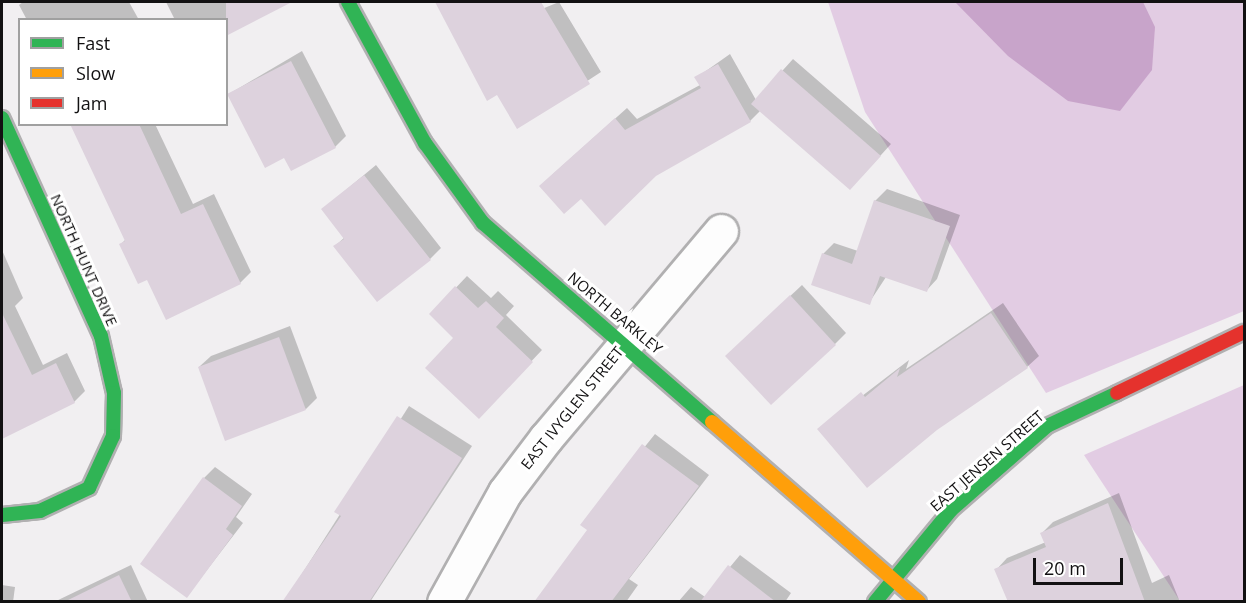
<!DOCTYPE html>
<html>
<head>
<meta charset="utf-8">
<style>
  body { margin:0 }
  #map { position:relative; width:1246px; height:603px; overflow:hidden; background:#f1eff1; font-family:"Open Sans",sans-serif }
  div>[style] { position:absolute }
  .green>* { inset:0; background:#e2cce3 }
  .water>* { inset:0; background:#c8a4ca }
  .shadow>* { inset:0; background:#0003 }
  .building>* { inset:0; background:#ddd2dd }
  .roads { filter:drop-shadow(2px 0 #b1b0b1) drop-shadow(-2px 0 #b1b0b1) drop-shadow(0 2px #b1b0b1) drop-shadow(0 -2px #b1b0b1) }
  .street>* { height:33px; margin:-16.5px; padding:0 16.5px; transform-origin:16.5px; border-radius:16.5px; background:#fdfdfd }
  .fast>* { height:14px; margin:-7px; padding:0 7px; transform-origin:7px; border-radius:7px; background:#30b455 }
  .slow>* { height:14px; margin:-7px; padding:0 7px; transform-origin:7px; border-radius:7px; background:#ff9f0a }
  .jam>* { height:14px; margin:-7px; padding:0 7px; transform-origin:7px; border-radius:7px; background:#e5322d }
  span { translate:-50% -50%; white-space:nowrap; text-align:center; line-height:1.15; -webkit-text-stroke:6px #fff; paint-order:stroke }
  .street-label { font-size:15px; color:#121112 }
  .frame { position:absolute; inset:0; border:3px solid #121112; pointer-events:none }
  .legend { position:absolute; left:18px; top:18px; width:210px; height:108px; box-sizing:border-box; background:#fff; border:2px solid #a0a0a0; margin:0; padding:8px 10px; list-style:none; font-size:18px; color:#121112 }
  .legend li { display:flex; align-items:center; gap:12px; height:30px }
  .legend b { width:30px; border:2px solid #a0a0a0 }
  .scale { position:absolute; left:1033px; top:558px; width:90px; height:27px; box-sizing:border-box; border:3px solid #121112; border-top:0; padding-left:8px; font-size:18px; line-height:21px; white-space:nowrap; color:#121112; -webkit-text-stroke:4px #fff; paint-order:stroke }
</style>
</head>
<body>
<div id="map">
  <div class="green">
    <div style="clip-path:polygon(828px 2px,1244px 2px,1244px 311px,1046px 393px,865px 112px)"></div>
    <div style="clip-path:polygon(1244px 385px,1244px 601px,1180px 601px,1084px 455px)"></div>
  </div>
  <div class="water">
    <div style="clip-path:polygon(955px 2px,1143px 2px,1155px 27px,1152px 70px,1120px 111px,1068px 101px,1008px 56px)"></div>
  </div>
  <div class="shadow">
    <div style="clip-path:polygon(23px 2px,129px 2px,139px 20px,27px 20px,19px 5px)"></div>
    <div style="clip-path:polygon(166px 2px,280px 2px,271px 11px,226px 20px,175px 20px)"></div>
    <div style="clip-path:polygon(436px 2px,533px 2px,537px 11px,559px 2px,601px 72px,517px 127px,497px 93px,488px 99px)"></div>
    <div style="clip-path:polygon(302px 51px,346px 136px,335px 147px,285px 156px,229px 94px)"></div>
    <div style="clip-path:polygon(730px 54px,756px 100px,793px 59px,891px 144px,861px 177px,760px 111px,750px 121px,581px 197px,552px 175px,627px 108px,637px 119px,700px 85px,696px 78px)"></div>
    <div style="clip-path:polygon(72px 124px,155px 124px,193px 204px,214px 194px,251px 272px,240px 283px,148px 278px,121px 244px,126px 239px)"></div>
    <div style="clip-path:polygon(376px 165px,441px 248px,430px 259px,335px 246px,345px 237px,323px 209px)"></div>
    <div style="clip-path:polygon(887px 189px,960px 215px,937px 279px,926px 291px,886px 277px,869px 303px,823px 254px,834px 243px,858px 251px,875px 201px)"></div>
    <div style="clip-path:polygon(2px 250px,23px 298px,15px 306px,43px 365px,67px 353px,85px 391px,74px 402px,5px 436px)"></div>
    <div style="clip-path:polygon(467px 276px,491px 298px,498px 291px,514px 306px,506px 315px,542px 350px,490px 405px,456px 337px,431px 314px)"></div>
    <div style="clip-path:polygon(802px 285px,846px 333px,835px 344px,738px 345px)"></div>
    <div style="clip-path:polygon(1003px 303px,1039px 356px,1027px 367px,936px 429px,819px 429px,909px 360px,906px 369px)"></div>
    <div style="clip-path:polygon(290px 326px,317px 398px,306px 409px,199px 367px,211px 356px)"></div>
    <div style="clip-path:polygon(409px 406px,472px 446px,370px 602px,284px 602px)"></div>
    <div style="clip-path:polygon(655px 434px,709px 475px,629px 579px,638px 585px,626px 602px,536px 602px,589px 529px,583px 524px)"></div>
    <div style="clip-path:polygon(215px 467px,252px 494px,236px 517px,243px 523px,187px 596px,204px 478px)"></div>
    <div style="clip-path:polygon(1119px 493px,1152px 583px,1169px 575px,1180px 602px,1020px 602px,996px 570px,1007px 558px,1046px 542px,1042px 533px,1053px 522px)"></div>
    <div style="clip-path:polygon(740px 555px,791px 593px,785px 602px,678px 602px,691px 587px,705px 597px)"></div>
    <div style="clip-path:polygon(131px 565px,148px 602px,54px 602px)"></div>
    <div style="clip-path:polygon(2px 585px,15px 587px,13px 602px,2px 602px)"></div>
  </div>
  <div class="building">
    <div style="clip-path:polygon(226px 2px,292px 2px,226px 36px)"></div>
    <div style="clip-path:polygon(435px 2px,541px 2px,590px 84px,517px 129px,497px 95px,487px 101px)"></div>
    <div style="clip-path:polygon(291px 61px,336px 148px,291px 171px,284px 158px,265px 168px,227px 94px)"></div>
    <div style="clip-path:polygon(718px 64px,751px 122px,656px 176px,605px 226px,581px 199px,564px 214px,539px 186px,615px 118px,625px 130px,701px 88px,694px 77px)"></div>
    <div style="clip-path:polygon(781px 69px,881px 156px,850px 190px,751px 104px)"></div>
    <div style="clip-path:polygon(70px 124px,139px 124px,181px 214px,203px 204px,241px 284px,166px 320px,147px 280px,138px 284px,119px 244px,125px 241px)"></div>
    <div style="clip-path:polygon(364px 175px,431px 260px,377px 302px,333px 246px,344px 239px,321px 209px)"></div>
    <div style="clip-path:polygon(874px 200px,950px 226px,927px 292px,880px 276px,870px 305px,811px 285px,822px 253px,852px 264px)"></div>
    <div style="clip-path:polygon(455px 286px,478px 308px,486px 301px,504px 318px,496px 327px,533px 362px,479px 419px,425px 368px,453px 338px,429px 314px)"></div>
    <div style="clip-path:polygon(790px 295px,836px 345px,771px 405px,725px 356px)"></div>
    <div style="clip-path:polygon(2px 313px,32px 375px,56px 363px,75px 403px,2px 439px)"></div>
    <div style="clip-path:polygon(991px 313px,1028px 368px,937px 430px,867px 488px,817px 429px,861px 392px,865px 397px,900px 368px,897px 377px)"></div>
    <div style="clip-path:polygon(279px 337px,306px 410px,225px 441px,198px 367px)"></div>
    <div style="clip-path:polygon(397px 416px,462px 458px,369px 602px,282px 602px,341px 516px,334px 512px)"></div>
    <div style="clip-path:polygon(642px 444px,699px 486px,611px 602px,534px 602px,587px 530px,580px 525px)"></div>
    <div style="clip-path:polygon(203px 477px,242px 506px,226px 529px,233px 535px,187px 598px,140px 564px)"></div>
    <div style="clip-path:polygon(1108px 503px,1145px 602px,1008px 602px,994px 569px,1046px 547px,1040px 533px)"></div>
    <div style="clip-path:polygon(728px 565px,776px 602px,700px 602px)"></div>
    <div style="clip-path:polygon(119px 575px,132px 602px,64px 602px)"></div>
  </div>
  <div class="roads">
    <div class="street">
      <div style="left:444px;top:602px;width:126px;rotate:-61deg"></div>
      <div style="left:505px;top:492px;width:68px;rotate:-52.8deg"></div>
      <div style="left:546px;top:438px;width:271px;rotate:-49.8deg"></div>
    </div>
    <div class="fast">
      <div style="left:348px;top:2px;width:161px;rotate:61.4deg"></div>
      <div style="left:425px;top:143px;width:99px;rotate:54.1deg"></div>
      <div style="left:483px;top:223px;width:303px;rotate:41deg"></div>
      <div style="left:2px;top:118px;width:239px;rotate:65.6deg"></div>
      <div style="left:101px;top:336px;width:58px;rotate:77.2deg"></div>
      <div style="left:114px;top:393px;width:43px;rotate:91.3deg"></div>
      <div style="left:113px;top:436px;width:57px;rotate:114.8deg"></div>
      <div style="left:89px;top:488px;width:54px;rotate:154.9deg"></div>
      <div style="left:40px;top:511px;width:38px;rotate:174deg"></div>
      <div style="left:875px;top:602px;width:119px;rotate:-50.4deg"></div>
      <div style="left:951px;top:510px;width:128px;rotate:-41.2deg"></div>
      <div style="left:1047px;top:426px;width:77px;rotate:-25.2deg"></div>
    </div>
    <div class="slow">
      <div style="left:712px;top:422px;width:274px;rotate:41deg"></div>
    </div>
    <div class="jam">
      <div style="left:1117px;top:393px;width:141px;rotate:-25.7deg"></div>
    </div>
  </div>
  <div class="street-label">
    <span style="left:84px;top:260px;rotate:66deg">NORTH HUNT DRIVE</span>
    <span style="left:615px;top:313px;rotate:40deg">NORTH BARKLEY</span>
    <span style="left:572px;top:408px;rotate:-51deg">EAST IVYGLEN STREET</span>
    <span style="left:987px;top:461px;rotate:-41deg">EAST JENSEN STREET</span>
  </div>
  <div class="frame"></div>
  <ul class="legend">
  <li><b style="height:8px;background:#30b455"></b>Fast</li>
  <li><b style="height:8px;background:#ff9f0a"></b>Slow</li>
  <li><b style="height:8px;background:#e5322d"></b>Jam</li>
  </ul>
  <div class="scale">20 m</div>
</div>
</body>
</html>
